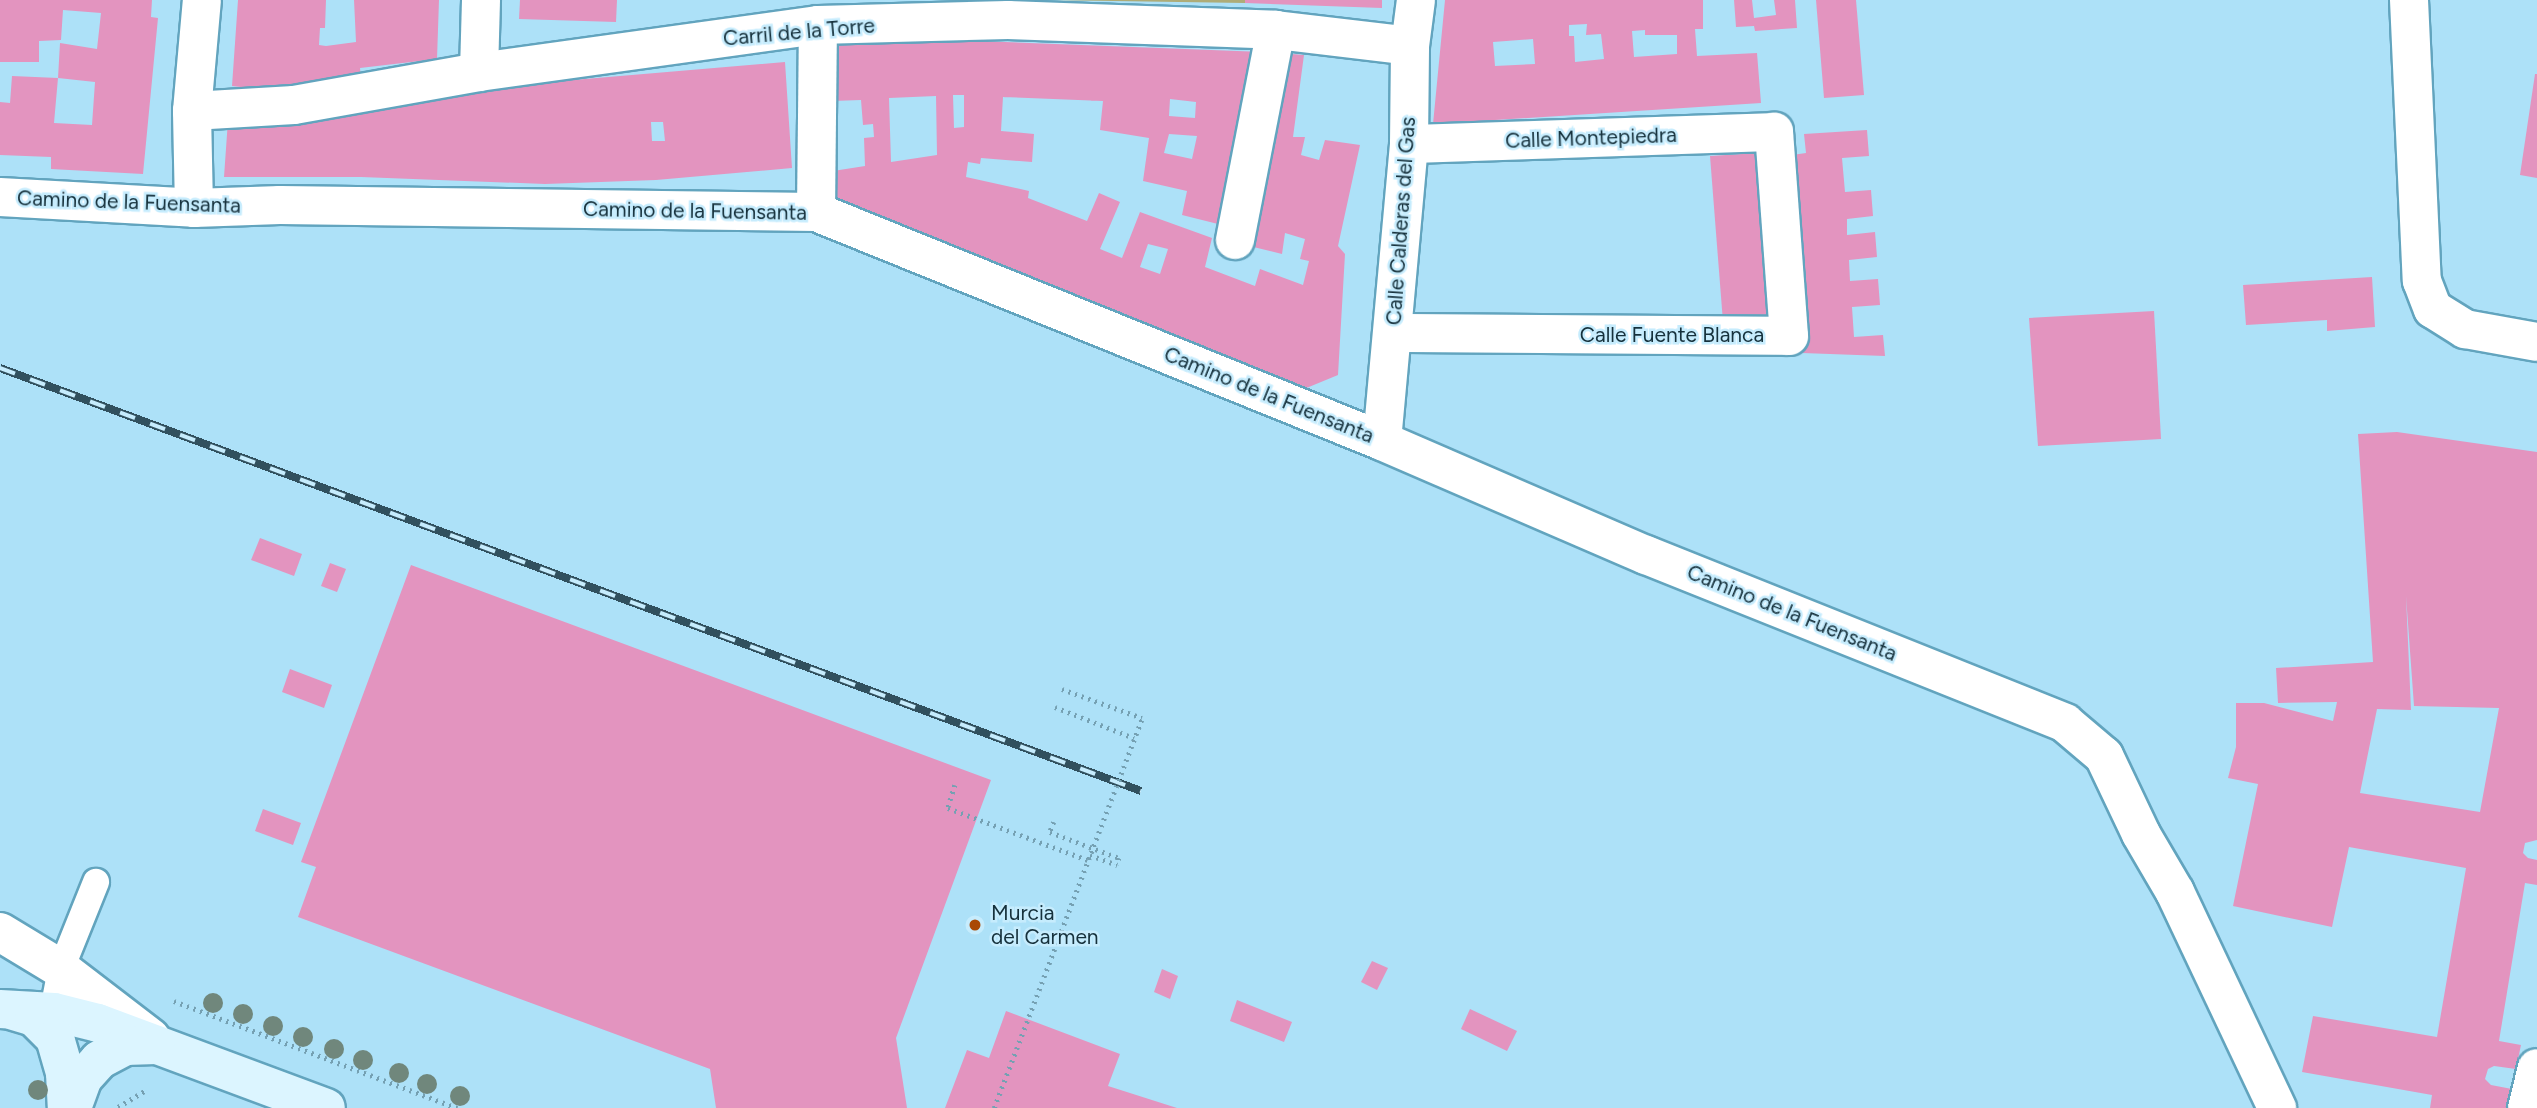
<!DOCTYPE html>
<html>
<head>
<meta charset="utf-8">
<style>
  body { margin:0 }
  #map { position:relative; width:2537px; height:1108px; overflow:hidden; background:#ade1f8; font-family:Figtree,sans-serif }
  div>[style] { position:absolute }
  .green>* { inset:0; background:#aeac78 }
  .building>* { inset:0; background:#e394bf }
  .path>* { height:4.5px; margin-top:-2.25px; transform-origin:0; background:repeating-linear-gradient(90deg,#75a0b2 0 2px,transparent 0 7px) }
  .roads { filter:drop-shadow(2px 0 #62a4be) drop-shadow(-2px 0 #62a4be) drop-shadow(0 2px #62a4be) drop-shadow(0 -2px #62a4be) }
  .lane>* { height:26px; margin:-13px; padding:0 13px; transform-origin:13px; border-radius:13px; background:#fff }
  .street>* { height:38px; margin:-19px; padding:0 19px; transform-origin:19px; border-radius:19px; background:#fff }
  .secondary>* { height:38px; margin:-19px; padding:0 19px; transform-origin:19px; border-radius:19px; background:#dcf5ff }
  .rail>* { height:8px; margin-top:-4px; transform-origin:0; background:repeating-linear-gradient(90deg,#c6ecfd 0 16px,#31505e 0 32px); box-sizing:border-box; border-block:2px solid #31505e }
  .path-bridge>* { height:4.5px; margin-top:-2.25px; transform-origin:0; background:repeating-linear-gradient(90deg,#75a0b2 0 2px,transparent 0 7px) }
  .trees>* { width:20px; height:20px; margin:-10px; border-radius:50%; background:#70877c }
  .dots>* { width:19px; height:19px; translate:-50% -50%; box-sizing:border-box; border:4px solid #c6ecfd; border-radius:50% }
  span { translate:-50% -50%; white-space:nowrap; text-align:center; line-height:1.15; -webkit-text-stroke:5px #c6ecfd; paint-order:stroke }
  .street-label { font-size:21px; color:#16313c }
  .poi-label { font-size:21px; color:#16313c }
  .left { translate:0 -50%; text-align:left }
</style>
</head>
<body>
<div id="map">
  <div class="green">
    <div style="clip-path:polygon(1047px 0,1245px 0,1245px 3px)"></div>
  </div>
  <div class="building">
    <div style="clip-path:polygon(0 0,152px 0,151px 17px,158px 18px,143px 174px,51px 169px,51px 157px,0 155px,0 102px,10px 103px,12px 76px,58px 78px,54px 123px,92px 125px,95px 82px,58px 78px,60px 43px,97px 49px,101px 13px,63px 10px,61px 40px,39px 41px,39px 62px,0 62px)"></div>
    <div style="clip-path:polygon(238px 0,326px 0,325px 28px,320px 28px,319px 45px,326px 46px,356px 42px,354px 0,439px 0,437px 59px,360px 68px,362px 88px,309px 95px,232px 86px)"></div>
    <div style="clip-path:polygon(520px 0,617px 0,616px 22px,519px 19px)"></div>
    <div style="clip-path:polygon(1245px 0,1382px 0,1382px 8px,1245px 3px)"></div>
    <div style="clip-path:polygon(evenodd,1445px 0,1703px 0,1703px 29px,1695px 29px,1697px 56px,1757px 53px,1761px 103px,1433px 124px,1445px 0,1587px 24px,1586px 35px,1601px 34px,1604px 59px,1575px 62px,1574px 36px,1569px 36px,1569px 25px,1587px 24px,1445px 0,1645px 30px,1645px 35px,1677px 35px,1677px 54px,1634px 57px,1632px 31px,1645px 30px,1445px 0,1533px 39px,1535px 64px,1495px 66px,1493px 42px,1533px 39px)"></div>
    <div style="clip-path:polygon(1734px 0,1752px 0,1754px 18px,1776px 15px,1774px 0,1795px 0,1797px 28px,1755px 31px,1754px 26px,1736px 27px)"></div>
    <div style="clip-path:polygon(1816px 0,1856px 0,1864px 95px,1824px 98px)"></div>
    <div style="clip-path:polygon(evenodd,951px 40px,1263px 52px,1230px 227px,1182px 215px,1187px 191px,1143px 181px,1149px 138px,1100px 130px,1103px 101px,1003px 97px,1001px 131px,1034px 134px,1032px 162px,981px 158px,980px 164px,968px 162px,966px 177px,1029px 191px,1028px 198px,1087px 221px,1099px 193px,1120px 202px,1100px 249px,1122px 258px,1140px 212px,1212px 238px,1205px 267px,1255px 286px,1260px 269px,1303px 285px,1309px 261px,1300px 259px,1305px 239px,1285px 233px,1282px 254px,1241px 244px,1279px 53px,1304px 55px,1293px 137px,1305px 137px,1301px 155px,1319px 160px,1325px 140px,1360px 145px,1338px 246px,1345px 254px,1338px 375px,1304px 389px,834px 202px,833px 171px,865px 166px,864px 138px,874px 137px,873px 124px,863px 125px,861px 100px,832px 101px,830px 44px,951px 40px,953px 95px,964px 95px,964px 127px,954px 128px,953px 95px,951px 40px,936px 96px,937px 155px,891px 162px,889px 98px,936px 96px,951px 40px,1170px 99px,1196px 102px,1195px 118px,1169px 116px,1170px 99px,951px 40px,1169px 134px,1197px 136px,1192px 159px,1164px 153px,1169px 134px,951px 40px,1148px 244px,1168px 249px,1160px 274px,1140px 267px,1148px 244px)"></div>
    <div style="clip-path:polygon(evenodd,785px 62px,792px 168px,656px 180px,545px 184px,361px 177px,224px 177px,228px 120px,538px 83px,785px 62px,651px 122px,663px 122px,665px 141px,652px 141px,651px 122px)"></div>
    <div style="clip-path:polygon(2535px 74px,2537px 74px,2537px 178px,2520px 175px)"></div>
    <div style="clip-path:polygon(1867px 130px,1869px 156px,1842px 158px,1845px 192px,1871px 190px,1873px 216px,1847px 219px,1847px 235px,1875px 232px,1877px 257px,1849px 260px,1850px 281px,1878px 279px,1880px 305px,1852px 307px,1854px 337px,1883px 335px,1885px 356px,1802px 353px,1785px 156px,1806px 153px,1804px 134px)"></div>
    <div style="clip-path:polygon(1758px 153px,1771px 323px,1723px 322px,1710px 156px)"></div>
    <div style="clip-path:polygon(2372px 277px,2375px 327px,2327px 331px,2327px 320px,2246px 325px,2243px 285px)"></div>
    <div style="clip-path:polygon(2154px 311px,2161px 439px,2038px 446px,2029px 318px)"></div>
    <div style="clip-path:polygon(evenodd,2397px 432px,2537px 452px,2537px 840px,2525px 843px,2523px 853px,2528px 858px,2537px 860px,2537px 885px,2525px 883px,2499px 1041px,2521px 1045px,2516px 1069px,2494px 1066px,2488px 1069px,2485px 1079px,2491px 1085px,2512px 1089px,2508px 1108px,2430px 1108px,2432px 1095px,2302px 1072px,2313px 1016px,2437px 1037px,2466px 868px,2349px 847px,2332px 927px,2233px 906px,2258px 784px,2228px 778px,2236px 747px,2236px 703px,2264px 703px,2333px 721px,2337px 702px,2278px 703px,2276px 668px,2373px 662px,2358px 434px,2397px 432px,2406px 596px,2414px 706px,2499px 708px,2480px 812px,2360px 793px,2377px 709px,2411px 710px,2406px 596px)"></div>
    <div style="clip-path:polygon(260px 538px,302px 554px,294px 576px,251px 560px)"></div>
    <div style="clip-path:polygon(330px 563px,346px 569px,337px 592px,321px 586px)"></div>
    <div style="clip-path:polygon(411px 565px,991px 780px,896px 1038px,907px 1108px,716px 1108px,710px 1069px,298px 917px,316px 867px,301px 862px)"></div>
    <div style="clip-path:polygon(290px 669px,332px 685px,324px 708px,282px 692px)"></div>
    <div style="clip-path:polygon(263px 809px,301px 823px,293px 845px,255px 831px)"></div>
    <div style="clip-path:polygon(1372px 961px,1388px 968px,1377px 990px,1361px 982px)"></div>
    <div style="clip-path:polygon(1162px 969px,1178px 976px,1170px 999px,1154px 992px)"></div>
    <div style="clip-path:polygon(1237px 1000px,1292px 1022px,1284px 1042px,1230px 1021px)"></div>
    <div style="clip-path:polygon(1470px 1009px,1517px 1031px,1507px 1051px,1461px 1029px)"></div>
    <div style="clip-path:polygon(1006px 1011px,1120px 1054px,1108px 1086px,1177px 1108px,945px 1108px,967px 1050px,989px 1058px)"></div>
  </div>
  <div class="path">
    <div style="left:1062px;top:689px;width:85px;rotate:19.9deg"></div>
    <div style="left:1055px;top:707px;width:85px;rotate:21.4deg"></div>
    <div style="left:955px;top:785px;width:24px;rotate:107deg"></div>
    <div style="left:948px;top:808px;width:149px;rotate:20.4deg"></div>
    <div style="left:1054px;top:822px;width:11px;rotate:112deg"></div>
    <div style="left:1050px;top:832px;width:74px;rotate:20.6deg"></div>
    <div style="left:1119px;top:858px;width:7px;rotate:106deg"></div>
    <div style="left:1090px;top:855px;width:29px;rotate:20deg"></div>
    <div style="left:174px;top:1001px;width:303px;rotate:20.7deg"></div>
    <div style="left:118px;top:1107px;width:33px;rotate:-31deg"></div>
  </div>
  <div class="roads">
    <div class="lane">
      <div style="left:54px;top:1026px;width:21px;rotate:-90deg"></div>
      <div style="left:54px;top:1005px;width:37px;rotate:-79deg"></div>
      <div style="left:61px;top:969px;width:94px;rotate:-68.1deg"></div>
    </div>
    <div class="street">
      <div style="left:2409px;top:0;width:281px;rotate:87.4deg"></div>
      <div style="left:2422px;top:281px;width:30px;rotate:69deg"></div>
      <div style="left:2433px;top:309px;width:38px;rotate:32deg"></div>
      <div style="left:2465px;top:329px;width:73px;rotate:10.2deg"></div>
      <div style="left:479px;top:72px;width:72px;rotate:-88.4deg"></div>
      <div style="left:192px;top:111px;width:102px;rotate:-3.4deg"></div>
      <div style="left:294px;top:105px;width:188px;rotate:-10.1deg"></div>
      <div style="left:479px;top:72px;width:342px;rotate:-7.9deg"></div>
      <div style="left:818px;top:25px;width:190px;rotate:-1.5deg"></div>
      <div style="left:1008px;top:20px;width:268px;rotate:2.1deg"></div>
      <div style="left:1276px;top:30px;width:135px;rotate:6.8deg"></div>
      <div style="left:0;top:197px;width:194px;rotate:3.2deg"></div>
      <div style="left:194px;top:208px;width:86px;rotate:-2deg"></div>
      <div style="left:280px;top:205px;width:536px;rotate:0.75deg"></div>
      <div style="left:816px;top:212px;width:611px;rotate:22.03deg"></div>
      <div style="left:1382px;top:441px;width:288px;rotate:23.4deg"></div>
      <div style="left:1646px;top:555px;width:451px;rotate:21.8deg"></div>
      <div style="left:2065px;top:723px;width:51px;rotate:40.2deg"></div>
      <div style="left:2104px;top:756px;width:86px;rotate:64.6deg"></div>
      <div style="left:2141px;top:834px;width:67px;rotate:59.6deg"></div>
      <div style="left:2175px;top:892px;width:239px;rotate:64.7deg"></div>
      <div style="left:194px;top:208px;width:97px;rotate:-91.2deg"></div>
      <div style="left:192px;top:111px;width:111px;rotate:-84.9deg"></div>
      <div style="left:816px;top:212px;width:187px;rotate:-89.4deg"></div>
      <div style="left:1235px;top:240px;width:214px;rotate:-79deg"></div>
      <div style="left:1393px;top:333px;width:396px;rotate:0.4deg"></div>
      <div style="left:1789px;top:336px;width:205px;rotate:-94.2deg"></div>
      <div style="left:1774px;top:132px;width:365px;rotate:178.1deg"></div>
      <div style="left:1382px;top:441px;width:298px;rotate:-84.8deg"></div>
      <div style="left:1409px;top:144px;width:98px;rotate:-89.4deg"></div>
      <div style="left:1410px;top:46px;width:46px;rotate:-82.6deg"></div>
      <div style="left:0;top:932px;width:71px;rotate:31.2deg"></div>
      <div style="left:61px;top:969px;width:113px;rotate:37.5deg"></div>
      <div style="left:2527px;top:1108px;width:41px;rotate:-76deg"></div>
    </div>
    <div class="secondary">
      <div style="left:0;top:1009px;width:54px;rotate:3.2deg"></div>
      <div style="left:54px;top:1012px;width:45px;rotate:14deg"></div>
      <div style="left:98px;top:1023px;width:243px;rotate:20.4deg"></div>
      <div style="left:14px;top:1011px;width:21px;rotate:17deg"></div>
      <div style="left:34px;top:1017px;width:30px;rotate:45deg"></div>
      <div style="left:55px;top:1038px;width:36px;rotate:74deg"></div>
      <div style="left:65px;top:1073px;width:35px;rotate:87deg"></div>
      <div style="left:72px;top:1108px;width:32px;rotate:-70deg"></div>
      <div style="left:83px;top:1078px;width:24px;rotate:-48deg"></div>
      <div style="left:99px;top:1060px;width:30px;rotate:-28deg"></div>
      <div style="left:125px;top:1046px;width:31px;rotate:-2deg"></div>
    </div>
  </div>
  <div class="rail">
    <div style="left:0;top:368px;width:1217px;rotate:20.34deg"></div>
  </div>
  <div class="path-bridge">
    <div style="left:994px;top:1108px;width:417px;rotate:-69.2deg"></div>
  </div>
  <div class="trees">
    <div style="left:213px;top:1003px"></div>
    <div style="left:243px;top:1014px"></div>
    <div style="left:273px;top:1026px"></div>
    <div style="left:303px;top:1037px"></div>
    <div style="left:334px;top:1049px"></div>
    <div style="left:363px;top:1060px"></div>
    <div style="left:399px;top:1073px"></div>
    <div style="left:427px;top:1084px"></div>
    <div style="left:38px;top:1090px"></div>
    <div style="left:460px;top:1096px"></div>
  </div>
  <div class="dots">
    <div style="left:975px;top:925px;background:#a94804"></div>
  </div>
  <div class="street-label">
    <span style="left:799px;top:32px;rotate:-5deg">Carril de la Torre</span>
    <span style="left:1591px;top:138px;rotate:-2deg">Calle Montepiedra</span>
    <span style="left:129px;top:202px;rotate:2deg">Camino de la Fuensanta</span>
    <span style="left:695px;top:211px;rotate:1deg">Camino de la Fuensanta</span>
    <span style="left:1401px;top:221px;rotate:-86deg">Calle Calderas del Gas</span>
    <span style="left:1672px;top:335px">Calle Fuente Blanca</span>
    <span style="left:1269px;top:395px;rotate:22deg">Camino de la Fuensanta</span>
    <span style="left:1792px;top:613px;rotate:22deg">Camino de la Fuensanta</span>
  </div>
  <div class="poi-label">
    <span class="left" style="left:991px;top:925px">Murcia<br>del Carmen</span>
  </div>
</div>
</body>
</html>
